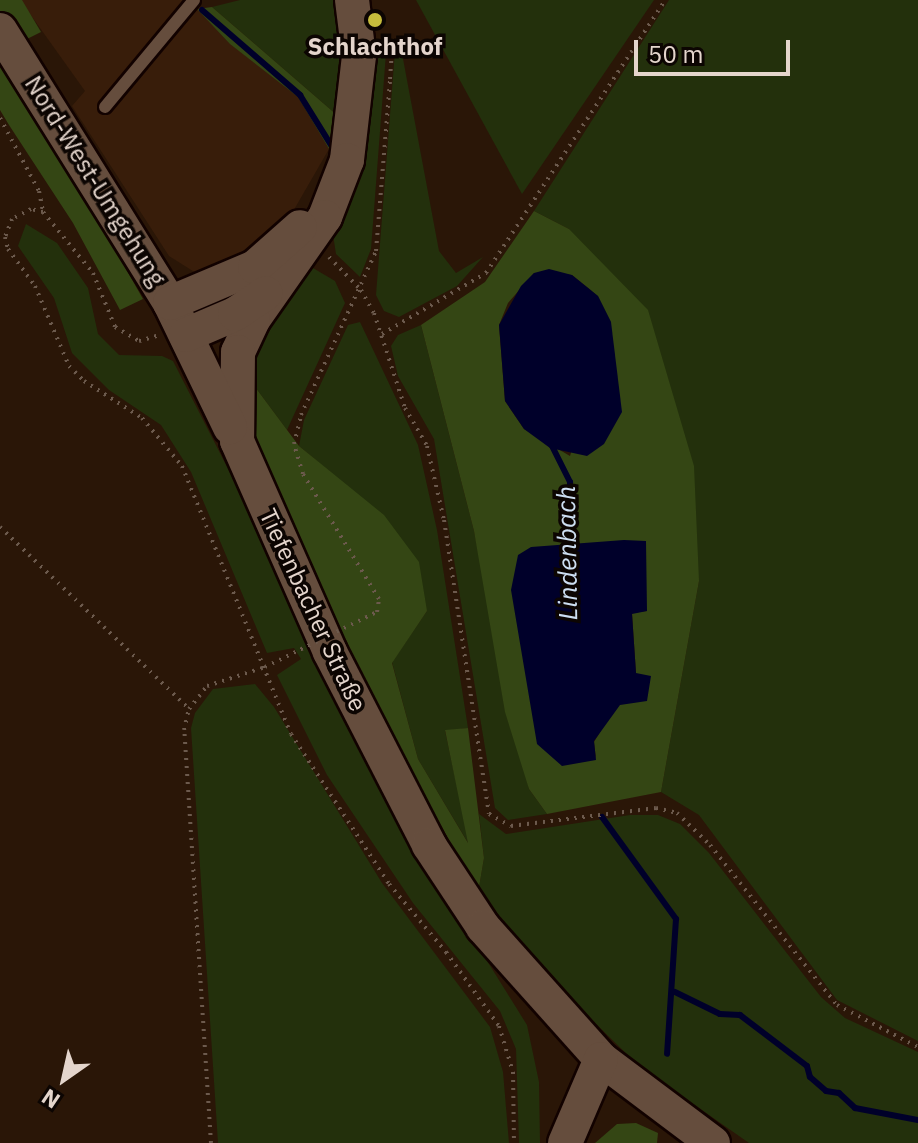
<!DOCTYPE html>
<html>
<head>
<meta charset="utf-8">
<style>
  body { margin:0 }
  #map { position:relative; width:918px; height:1143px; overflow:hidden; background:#2a1607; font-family:"IBM Plex Sans",sans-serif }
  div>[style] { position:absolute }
  .built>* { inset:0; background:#381d0a }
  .green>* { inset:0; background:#23300c }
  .forest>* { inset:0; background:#344614 }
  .water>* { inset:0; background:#00002a }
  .stream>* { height:6px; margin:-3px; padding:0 3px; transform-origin:3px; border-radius:3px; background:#00002a }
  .path>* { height:4px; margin-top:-2px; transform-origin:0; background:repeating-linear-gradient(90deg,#6c5a4d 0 2px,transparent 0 8px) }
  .roads { filter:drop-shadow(2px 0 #120200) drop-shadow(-2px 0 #120200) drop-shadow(0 2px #120200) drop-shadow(0 -2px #120200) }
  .service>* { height:12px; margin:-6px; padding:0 6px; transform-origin:6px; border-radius:6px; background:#654d3d }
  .secondary>* { height:34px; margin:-17px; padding:0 17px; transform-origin:17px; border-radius:17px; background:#654d3d }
  .path-bridge>* { height:4px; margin-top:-2px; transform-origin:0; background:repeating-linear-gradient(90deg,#6c5a4d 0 2px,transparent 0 8px) }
  .dots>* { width:22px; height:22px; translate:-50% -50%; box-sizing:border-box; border:4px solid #0c0502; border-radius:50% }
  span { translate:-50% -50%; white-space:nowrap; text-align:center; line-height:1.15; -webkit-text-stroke:7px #0c0502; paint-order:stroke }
  .poi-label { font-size:24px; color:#e4d5cc; font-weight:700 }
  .street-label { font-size:24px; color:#e4d5cc }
  .water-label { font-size:26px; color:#cddef1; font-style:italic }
  .north { position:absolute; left:24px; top:1039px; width:80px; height:80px; -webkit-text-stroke:6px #0c0502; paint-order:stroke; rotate:214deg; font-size:22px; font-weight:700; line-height:32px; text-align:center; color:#e4d5cc }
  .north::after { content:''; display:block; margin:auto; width:28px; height:36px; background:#e4d5cc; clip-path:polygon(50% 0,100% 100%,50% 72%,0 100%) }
  .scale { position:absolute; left:634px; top:40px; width:156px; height:36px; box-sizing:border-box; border:4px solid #e4d5cc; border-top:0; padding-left:10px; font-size:24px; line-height:28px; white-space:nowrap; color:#e4d5cc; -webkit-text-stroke:6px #0c0502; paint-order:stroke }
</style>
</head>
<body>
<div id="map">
  <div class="built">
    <div style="clip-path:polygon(20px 0,194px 0,230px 43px,298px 97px,329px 149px,284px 227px,231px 266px,196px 273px,169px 256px,72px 106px,85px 91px)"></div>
  </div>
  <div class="green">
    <div style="clip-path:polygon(240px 0,336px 0,345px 61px,338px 116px,212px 7px)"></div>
    <div style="clip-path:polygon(416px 0,654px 0,522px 194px)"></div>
    <div style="clip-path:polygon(669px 0,918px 0,918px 1041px,837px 1000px,699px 815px,661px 792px,699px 581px,569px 229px,534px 211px)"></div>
    <div style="clip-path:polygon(401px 48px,439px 251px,456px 273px,483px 257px,457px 286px,399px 317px,384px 311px,376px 295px,395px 51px)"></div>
    <div style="clip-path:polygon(378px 49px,386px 53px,371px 249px,360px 277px,336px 254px,332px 228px,369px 100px)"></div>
    <div style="clip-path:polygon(26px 224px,57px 243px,88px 288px,98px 334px,119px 355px,162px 356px,173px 361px,443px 890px,527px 1025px,539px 1082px,540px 1143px,519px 1143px,516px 1049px,500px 1011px,413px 903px,327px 775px,277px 675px,301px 659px,294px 648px,267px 653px,191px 472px,161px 425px,109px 390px,72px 353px,54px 298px,18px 246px)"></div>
    <div style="clip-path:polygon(313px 268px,335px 281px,345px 303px,287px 430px,247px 376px,251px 343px,295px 278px)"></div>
    <div style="clip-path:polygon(360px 322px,418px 445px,437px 530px,468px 728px,445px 731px,470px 846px,418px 759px,392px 662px,427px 611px,317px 461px,299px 446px,304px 420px,348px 325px)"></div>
    <div style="clip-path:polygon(421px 325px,474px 531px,529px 789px,547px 814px,508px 820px,495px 808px,434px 439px,398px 376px,391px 346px,398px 335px)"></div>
    <div style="clip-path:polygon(255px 684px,274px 707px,382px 883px,490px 1027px,503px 1072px,509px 1143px,218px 1143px,191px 728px,195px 713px,213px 689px)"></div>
    <div style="clip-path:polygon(479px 814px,506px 834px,630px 815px,658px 815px,680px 824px,709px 853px,821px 997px,845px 1018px,918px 1052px,918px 1143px,749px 1143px,639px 1066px,513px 943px,478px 893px,484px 858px)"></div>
  </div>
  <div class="forest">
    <div style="clip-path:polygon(0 0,22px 0,41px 32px,19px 43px,0 19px)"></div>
    <div style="clip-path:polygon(212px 7px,338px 116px,329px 149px,298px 97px,230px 44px,197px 9px)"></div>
    <div style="clip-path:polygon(0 59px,82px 191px,143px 299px,120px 310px,73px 223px,9px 125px,0 110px)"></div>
    <div style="clip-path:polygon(evenodd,534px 211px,569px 229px,648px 310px,694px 466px,699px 581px,661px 792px,547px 814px,529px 789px,505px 712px,474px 531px,421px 325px,485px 282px,534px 211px,534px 273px,572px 275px,598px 296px,611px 322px,570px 456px,524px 429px,505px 401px,499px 325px,508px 303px,534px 273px,534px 211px,569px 546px,647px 611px,632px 613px,636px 673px,594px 742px,596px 759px,531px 548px,569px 546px)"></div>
    <div style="clip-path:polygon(247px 376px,299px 446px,384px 515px,419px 562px,427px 611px,392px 663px,418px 759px,468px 843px,445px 730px,468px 728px,484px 858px,478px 893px,333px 628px,254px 443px)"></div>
    <div style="clip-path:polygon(636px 1123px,658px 1133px,657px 1143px,595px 1143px,617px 1124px)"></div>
  </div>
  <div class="water">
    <div style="clip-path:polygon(549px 269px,572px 275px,598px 296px,611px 322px,622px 412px,604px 444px,587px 456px,550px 448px,524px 429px,505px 401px,499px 325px,521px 286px,534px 273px)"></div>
    <div style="clip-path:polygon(624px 540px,646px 541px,647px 611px,632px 614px,636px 673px,651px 676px,647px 701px,620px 705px,594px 741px,596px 760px,562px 766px,537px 744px,511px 590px,518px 555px,531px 547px)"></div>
  </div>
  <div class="stream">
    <div style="left:202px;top:10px;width:130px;rotate:40.9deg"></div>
    <div style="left:300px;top:95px;width:59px;rotate:58.2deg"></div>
    <div style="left:549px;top:440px;width:47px;rotate:63.4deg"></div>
    <div style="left:570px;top:482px;width:70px;rotate:90.8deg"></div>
    <div style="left:602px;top:817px;width:126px;rotate:54deg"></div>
    <div style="left:676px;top:919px;width:135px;rotate:93.8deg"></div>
    <div style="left:675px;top:992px;width:50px;rotate:26.1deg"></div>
    <div style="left:720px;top:1014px;width:20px;rotate:3deg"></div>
    <div style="left:740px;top:1015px;width:84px;rotate:37.3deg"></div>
    <div style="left:807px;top:1066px;width:11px;rotate:75deg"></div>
    <div style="left:810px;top:1077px;width:21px;rotate:41deg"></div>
    <div style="left:826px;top:1091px;width:13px;rotate:9deg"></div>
    <div style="left:839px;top:1093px;width:22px;rotate:43deg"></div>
    <div style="left:855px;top:1108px;width:64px;rotate:10.8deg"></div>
  </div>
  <div class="path">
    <div style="left:0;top:118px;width:83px;rotate:61.9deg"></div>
    <div style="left:39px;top:191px;width:21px;rotate:79deg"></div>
    <div style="left:43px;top:212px;width:79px;rotate:50.7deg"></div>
    <div style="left:93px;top:273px;width:58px;rotate:67.8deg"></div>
    <div style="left:115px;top:327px;width:28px;rotate:30deg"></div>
    <div style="left:139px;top:341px;width:19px;rotate:-16deg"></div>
    <div style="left:43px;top:212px;width:12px;rotate:-166deg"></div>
    <div style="left:31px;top:209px;width:21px;rotate:152deg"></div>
    <div style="left:12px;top:219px;width:19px;rotate:111deg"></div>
    <div style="left:5px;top:237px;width:12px;rotate:76deg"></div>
    <div style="left:8px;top:249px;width:46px;rotate:53.9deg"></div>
    <div style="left:35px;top:286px;width:87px;rotate:67deg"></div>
    <div style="left:69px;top:366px;width:21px;rotate:45deg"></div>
    <div style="left:84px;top:381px;width:69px;rotate:32.5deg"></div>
    <div style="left:142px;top:418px;width:62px;rotate:50.2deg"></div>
    <div style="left:182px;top:466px;width:289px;rotate:67.9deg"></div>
    <div style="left:291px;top:734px;width:179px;rotate:56.8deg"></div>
    <div style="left:389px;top:884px;width:89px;rotate:50deg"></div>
    <div style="left:446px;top:952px;width:91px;rotate:54.4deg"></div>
    <div style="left:499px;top:1026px;width:48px;rotate:73.1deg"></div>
    <div style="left:513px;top:1072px;width:71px;rotate:89.2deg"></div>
    <div style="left:329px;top:257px;width:46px;rotate:45.9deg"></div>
    <div style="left:361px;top:290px;width:26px;rotate:61deg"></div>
    <div style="left:374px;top:313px;width:100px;rotate:71.9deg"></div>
    <div style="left:405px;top:408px;width:44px;rotate:59.9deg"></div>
    <div style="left:427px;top:446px;width:76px;rotate:77.1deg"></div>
    <div style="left:444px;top:520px;width:297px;rotate:81.3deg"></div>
    <div style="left:489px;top:814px;width:25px;rotate:29deg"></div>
    <div style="left:511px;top:826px;width:146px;rotate:-7.1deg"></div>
    <div style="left:656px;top:808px;width:22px;rotate:13deg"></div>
    <div style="left:677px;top:813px;width:46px;rotate:44.1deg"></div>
    <div style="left:710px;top:845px;width:204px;rotate:51.6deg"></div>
    <div style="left:837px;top:1005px;width:91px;rotate:27.4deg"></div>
    <div style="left:382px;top:334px;width:121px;rotate:-30.4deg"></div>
    <div style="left:486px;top:273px;width:326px;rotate:-56.7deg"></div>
    <div style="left:0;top:527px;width:262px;rotate:43.9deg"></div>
    <div style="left:377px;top:612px;width:13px;rotate:-81deg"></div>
    <div style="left:379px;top:599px;width:146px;rotate:-121.3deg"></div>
    <div style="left:303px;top:474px;width:31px;rotate:-107deg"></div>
    <div style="left:294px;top:444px;width:30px;rotate:-76deg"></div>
    <div style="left:301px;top:415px;width:180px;rotate:-65.4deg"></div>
    <div style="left:376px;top:251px;width:173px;rotate:-85.3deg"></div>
    <div style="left:390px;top:79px;width:31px;rotate:-86deg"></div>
    <div style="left:392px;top:48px;width:8px;rotate:-135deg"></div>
    <div style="left:211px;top:1143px;width:414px;rotate:-93.7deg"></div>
    <div style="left:184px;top:730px;width:22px;rotate:-77deg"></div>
    <div style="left:189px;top:709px;width:29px;rotate:-52deg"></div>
    <div style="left:207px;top:686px;width:61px;rotate:-18.1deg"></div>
  </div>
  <div class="roads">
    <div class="service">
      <div style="left:105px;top:107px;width:139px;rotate:-50.2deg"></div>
    </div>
    <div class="secondary">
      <div style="left:352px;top:0;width:56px;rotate:82.9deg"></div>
      <div style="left:359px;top:56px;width:105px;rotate:96.6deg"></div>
      <div style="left:347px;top:160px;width:61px;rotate:111.1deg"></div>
      <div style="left:325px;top:217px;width:126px;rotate:125deg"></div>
      <div style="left:253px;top:320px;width:35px;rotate:115deg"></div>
      <div style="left:238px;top:352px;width:89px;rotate:90.6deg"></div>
      <div style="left:237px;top:441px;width:231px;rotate:66.2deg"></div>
      <div style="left:330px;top:652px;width:217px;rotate:62.8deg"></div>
      <div style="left:429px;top:845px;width:98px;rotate:56.6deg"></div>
      <div style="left:483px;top:927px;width:177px;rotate:48.2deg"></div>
      <div style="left:601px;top:1059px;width:140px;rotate:36.9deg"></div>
      <div style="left:0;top:30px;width:322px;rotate:58.1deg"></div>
      <div style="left:170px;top:303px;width:138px;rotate:64.2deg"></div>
      <div style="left:170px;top:303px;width:92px;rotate:-23deg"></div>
      <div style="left:255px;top:267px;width:60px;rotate:-41.6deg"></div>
      <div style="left:186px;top:335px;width:53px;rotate:-23.2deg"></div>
      <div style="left:235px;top:314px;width:37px;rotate:-34deg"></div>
      <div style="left:565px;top:1143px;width:91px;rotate:-66.8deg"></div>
    </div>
  </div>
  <div class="path-bridge">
    <div style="left:265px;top:667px;width:125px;rotate:-26.2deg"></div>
  </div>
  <div class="dots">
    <div style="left:375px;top:20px;background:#c6bc3c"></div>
  </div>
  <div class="poi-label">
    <span style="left:375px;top:47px">Schlachthof</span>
  </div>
  <div class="street-label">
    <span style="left:95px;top:181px;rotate:58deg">Nord-West-Umgehung</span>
    <span style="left:313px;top:610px;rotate:65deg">Tiefenbacher Straße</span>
  </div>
  <div class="water-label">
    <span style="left:567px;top:553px;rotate:-91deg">Lindenbach</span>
  </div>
  <div class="north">N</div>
  <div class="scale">50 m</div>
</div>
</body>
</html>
